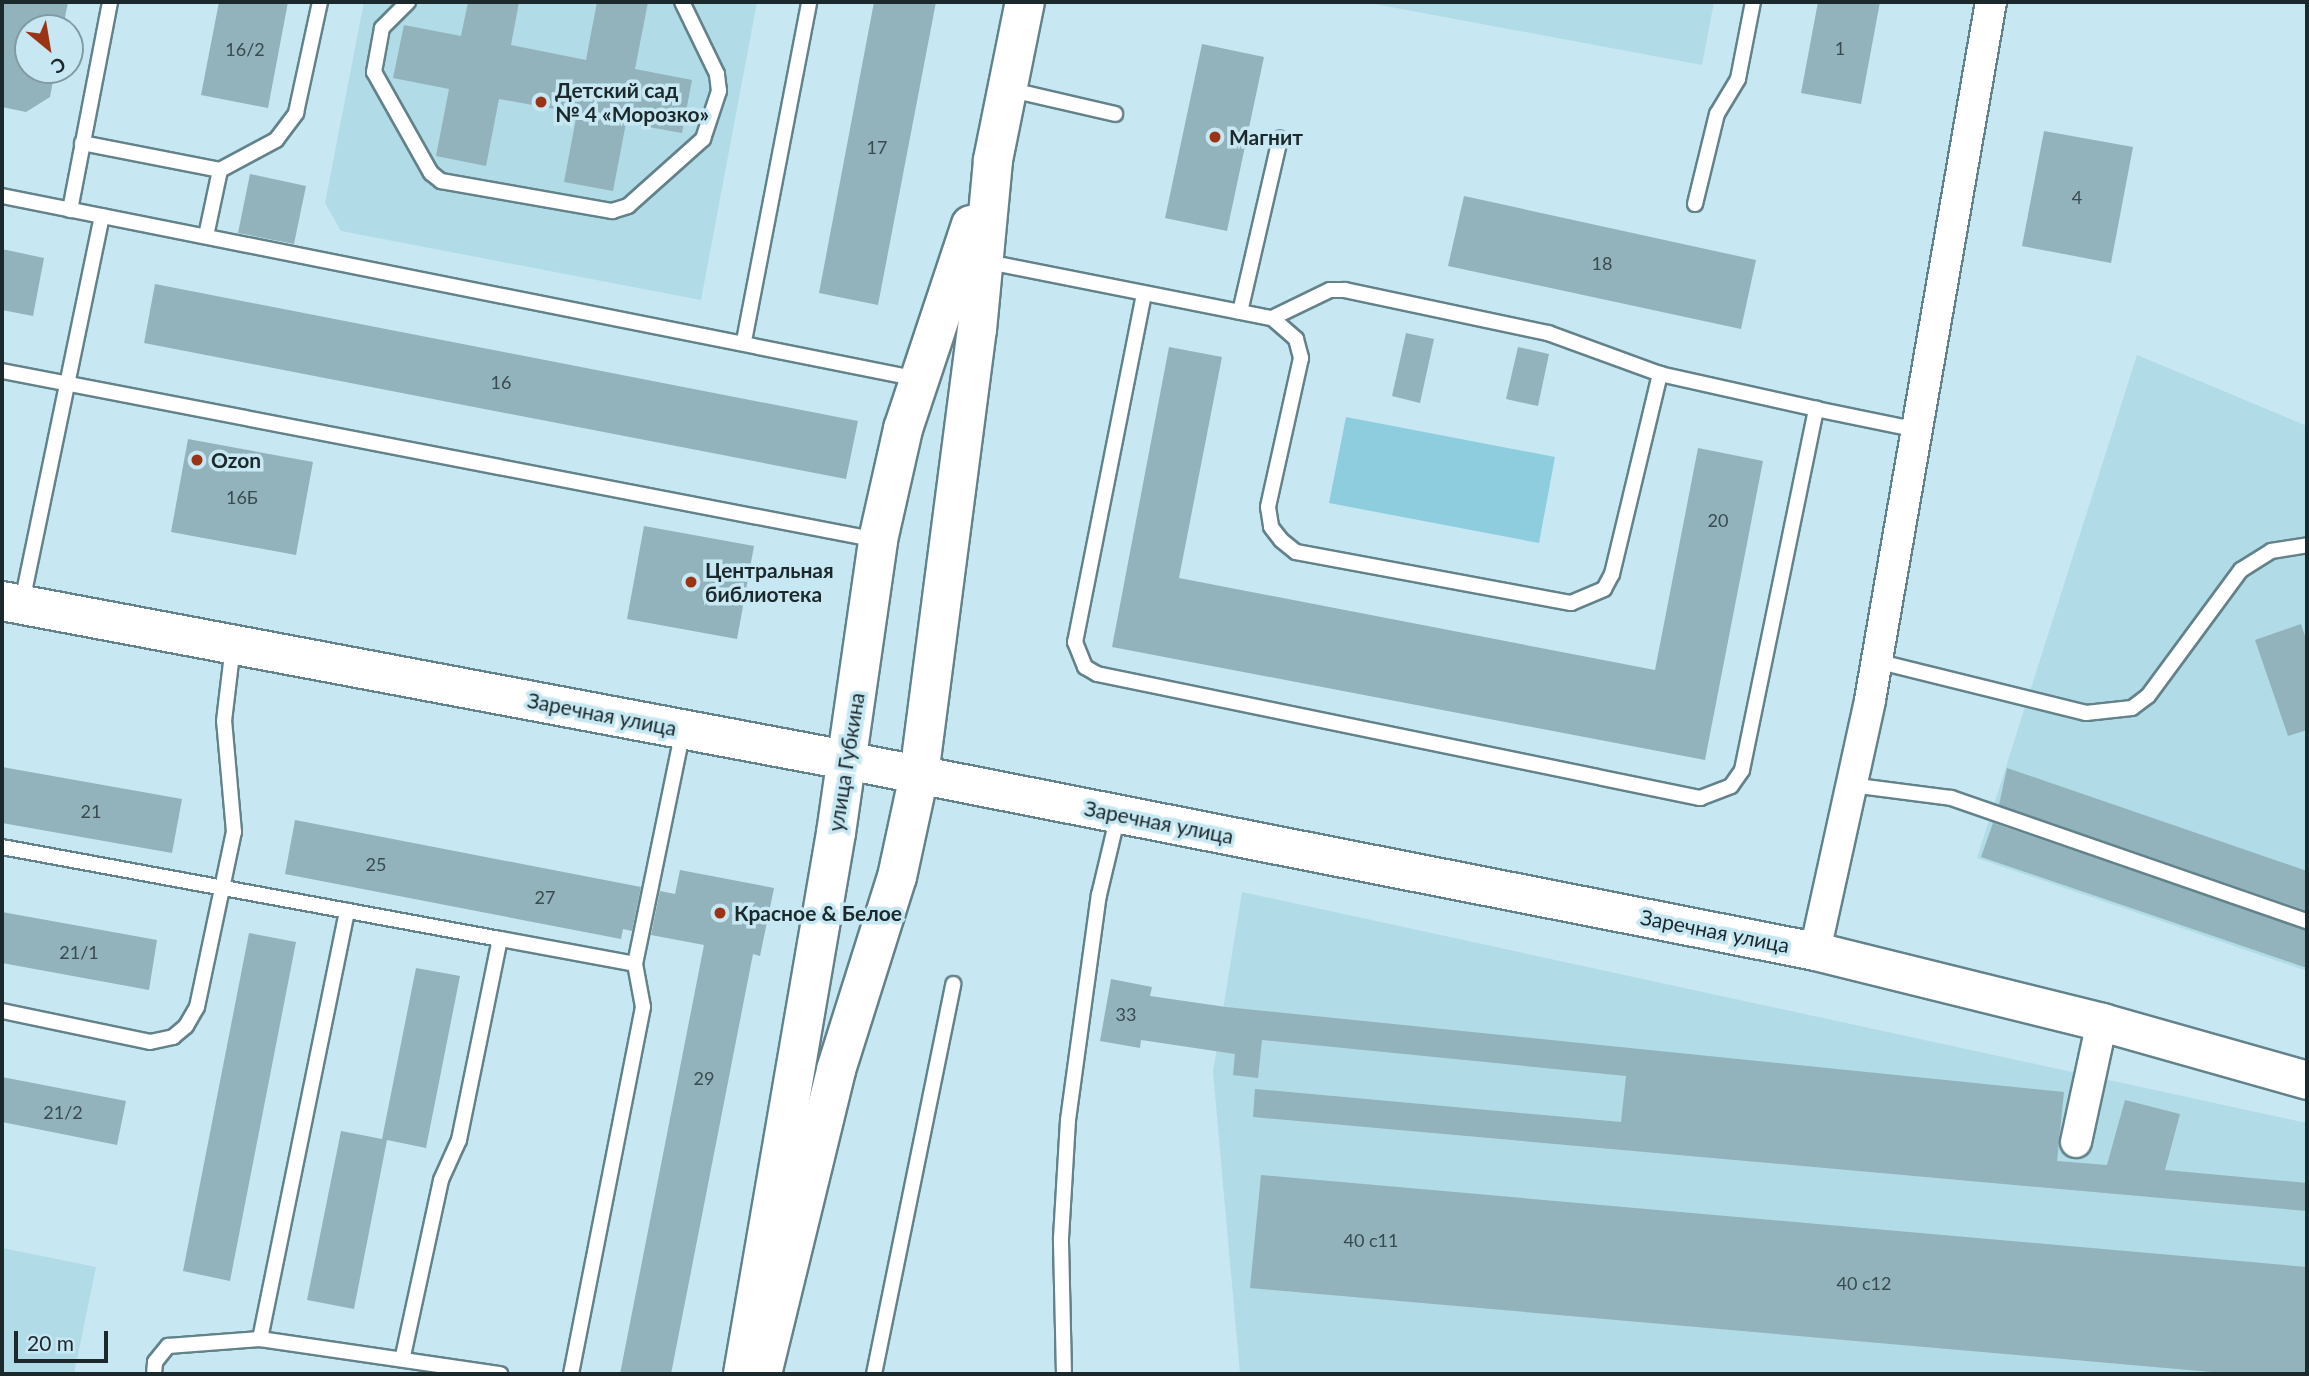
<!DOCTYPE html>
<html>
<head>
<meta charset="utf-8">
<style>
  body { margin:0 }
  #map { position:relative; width:2309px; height:1376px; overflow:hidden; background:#c7e8f2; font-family:Lato,sans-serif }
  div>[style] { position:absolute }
  .built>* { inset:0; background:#b1dbe7 }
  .green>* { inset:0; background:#8ecdde }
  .building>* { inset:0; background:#92b3bc }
  .roads { filter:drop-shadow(2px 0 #63828a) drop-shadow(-2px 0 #63828a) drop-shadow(0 2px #63828a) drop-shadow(0 -2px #63828a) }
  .service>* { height:14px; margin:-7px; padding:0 7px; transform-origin:7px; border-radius:7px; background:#fff }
  .minor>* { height:30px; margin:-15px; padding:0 15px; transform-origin:15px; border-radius:15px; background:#fff }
  .tertiary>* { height:37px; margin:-18.5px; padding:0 18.5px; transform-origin:18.5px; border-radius:18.5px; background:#fff }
  .secondary>* { height:38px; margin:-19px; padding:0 19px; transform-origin:19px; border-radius:19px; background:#fff }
  .dots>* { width:19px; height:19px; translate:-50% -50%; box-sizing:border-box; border:4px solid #c7e8f2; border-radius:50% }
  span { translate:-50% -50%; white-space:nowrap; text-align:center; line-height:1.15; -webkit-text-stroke:7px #c7e8f2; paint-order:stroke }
  .number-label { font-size:18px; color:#394b50 }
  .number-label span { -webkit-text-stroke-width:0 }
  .poi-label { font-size:21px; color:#1b282c; font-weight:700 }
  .left { translate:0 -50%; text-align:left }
  .street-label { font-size:21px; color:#1b282c }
  .frame { position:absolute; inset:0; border:4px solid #1b282c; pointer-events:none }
  .north { position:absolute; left:14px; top:14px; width:70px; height:70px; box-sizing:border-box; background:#c7e8f2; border:2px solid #829ba3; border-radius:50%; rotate:150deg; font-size:19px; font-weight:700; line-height:28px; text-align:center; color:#1b282c }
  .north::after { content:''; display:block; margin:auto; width:24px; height:32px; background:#9b3415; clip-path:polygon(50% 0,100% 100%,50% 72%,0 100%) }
  .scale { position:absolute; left:14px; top:1331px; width:94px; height:32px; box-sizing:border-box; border:4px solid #1b282c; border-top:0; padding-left:9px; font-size:21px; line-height:24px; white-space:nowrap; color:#1b282c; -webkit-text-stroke:5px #c7e8f2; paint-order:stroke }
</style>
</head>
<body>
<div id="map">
  <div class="built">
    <div style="clip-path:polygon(364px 2px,757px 2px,701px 300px,341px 231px,325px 203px)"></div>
    <div style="clip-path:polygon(1364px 2px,1714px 2px,1702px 65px)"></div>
    <div style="clip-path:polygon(2137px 355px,2307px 426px,2307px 971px,1977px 858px)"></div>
    <div style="clip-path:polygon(1242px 892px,2307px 1123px,2307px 1374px,1240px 1374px,1213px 1072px)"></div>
    <div style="clip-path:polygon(2px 1248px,96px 1267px,74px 1374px,2px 1374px)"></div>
  </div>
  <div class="green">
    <div style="clip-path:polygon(1346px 417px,1555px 457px,1539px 543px,1329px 503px)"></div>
  </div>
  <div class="building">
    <div style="clip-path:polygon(2px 2px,68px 2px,63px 28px,28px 28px,28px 70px,55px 70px,50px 97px,26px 112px,2px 107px)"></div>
    <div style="clip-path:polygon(219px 2px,288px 2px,268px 108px,201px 95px)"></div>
    <div style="clip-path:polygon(468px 2px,519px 2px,511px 45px,586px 60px,597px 2px,648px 2px,635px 69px,692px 80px,682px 133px,626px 123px,613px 191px,564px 182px,577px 113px,499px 99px,486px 166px,436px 156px,449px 89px,393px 78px,404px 25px,461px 36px)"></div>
    <div style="clip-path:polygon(874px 2px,936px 2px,878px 305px,819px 293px)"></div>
    <div style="clip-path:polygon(1818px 2px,1880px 2px,1861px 104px,1801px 93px)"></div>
    <div style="clip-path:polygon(1202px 44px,1264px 57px,1227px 231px,1165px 218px)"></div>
    <div style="clip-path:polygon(2044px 131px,2133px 147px,2111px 263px,2022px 246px)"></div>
    <div style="clip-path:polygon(250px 174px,306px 186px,294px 244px,238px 233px)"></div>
    <div style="clip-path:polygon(1464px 196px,1756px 260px,1741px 329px,1448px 266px)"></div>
    <div style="clip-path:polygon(2px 249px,44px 258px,33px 316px,2px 310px)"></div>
    <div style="clip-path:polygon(155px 284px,858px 421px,846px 479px,144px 343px)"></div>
    <div style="clip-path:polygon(1406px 333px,1434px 339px,1420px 403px,1392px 396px)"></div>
    <div style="clip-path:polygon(1169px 347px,1222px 357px,1179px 578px,1655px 670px,1698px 448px,1763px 461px,1705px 760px,1112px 647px)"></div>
    <div style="clip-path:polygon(1518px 347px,1549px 354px,1538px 406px,1506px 399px)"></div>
    <div style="clip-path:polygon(188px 439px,313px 462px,296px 555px,171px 532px)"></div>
    <div style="clip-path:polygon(644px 526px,754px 546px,737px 639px,627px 619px)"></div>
    <div style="clip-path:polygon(2301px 624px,2307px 642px,2307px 730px,2288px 736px,2255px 640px)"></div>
    <div style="clip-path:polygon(2px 767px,182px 799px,172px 853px,2px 823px)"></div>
    <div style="clip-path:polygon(2007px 768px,2307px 871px,2307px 911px,1999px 805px)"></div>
    <div style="clip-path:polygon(295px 820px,641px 887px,632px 931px,623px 929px,621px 939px,285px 874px)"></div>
    <div style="clip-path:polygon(1993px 823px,2307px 930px,2307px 968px,1981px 857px)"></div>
    <div style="clip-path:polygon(680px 870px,774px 888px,760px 956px,753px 954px,671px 1374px,620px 1374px,704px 945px,651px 935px,660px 891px,675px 894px)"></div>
    <div style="clip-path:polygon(2px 912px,157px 940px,149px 990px,2px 963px)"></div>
    <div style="clip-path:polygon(249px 933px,296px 942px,230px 1281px,183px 1271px)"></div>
    <div style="clip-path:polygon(416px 968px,460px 976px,426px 1148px,387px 1140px,354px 1309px,307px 1300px,341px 1131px,382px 1139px)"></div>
    <div style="clip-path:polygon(1111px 979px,1152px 987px,1150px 996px,1226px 1007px,2064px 1092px,2057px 1161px,2107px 1165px,2125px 1100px,2180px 1114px,2165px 1170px,2307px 1183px,2307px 1211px,1253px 1117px,1255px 1089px,1621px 1122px,1626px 1076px,1262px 1040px,1258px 1078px,1233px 1075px,1235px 1054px,1141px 1040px,1140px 1048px,1100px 1041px)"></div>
    <div style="clip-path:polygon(2px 1077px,126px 1101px,117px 1145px,2px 1122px)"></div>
    <div style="clip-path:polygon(1261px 1175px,2307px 1267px,2307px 1374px,2234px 1374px,1250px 1288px)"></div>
  </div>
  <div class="roads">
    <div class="service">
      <div style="left:408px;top:2px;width:37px;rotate:135deg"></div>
      <div style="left:382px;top:28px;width:45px;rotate:100.3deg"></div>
      <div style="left:374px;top:72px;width:116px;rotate:60.6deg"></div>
      <div style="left:431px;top:173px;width:13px;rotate:39deg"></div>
      <div style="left:441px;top:181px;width:174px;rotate:10deg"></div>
      <div style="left:612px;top:211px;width:17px;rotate:-17deg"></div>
      <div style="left:628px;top:206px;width:101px;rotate:-41.8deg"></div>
      <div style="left:703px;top:139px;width:51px;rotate:-71.6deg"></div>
      <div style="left:719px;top:91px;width:17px;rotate:-97deg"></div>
      <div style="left:717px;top:74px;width:80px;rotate:-115.9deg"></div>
      <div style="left:1007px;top:89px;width:111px;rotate:13deg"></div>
      <div style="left:82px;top:143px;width:141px;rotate:11.1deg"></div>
      <div style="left:2px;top:196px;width:935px;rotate:11.29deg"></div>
      <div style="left:1695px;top:204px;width:93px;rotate:-76.3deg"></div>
      <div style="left:1717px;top:114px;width:41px;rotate:-59deg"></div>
      <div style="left:1738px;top:79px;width:78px;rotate:-79deg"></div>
      <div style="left:70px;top:210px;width:212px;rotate:-79.1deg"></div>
      <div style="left:206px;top:236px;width:67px;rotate:-78deg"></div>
      <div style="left:220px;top:170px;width:64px;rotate:-28.2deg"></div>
      <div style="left:276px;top:140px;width:34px;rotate:-53deg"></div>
      <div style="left:296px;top:113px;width:114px;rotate:-77.8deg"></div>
      <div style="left:983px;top:261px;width:295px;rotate:11.2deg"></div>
      <div style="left:1272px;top:318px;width:32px;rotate:41deg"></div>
      <div style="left:1296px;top:339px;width:20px;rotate:75deg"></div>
      <div style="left:1301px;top:358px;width:153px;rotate:102.5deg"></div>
      <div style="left:1268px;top:507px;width:20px;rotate:81deg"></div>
      <div style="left:1271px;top:527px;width:16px;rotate:52deg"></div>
      <div style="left:1281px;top:540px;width:19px;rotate:39deg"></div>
      <div style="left:1296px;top:552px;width:280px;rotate:10.5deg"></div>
      <div style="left:1571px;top:603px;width:36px;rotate:-23deg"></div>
      <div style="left:1604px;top:589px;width:17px;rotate:-62deg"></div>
      <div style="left:1612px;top:574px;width:206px;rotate:-76.5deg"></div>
      <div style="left:1144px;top:294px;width:355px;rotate:101.2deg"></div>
      <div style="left:1075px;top:642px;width:27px;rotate:68deg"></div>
      <div style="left:1085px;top:667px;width:14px;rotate:30deg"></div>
      <div style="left:1097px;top:674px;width:616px;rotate:11.62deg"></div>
      <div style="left:1700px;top:798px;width:33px;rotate:-21deg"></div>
      <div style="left:1731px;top:786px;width:19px;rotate:-55deg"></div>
      <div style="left:1742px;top:770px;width:369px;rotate:-78.4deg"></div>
      <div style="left:1816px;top:409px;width:104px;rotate:11.6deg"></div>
      <div style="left:1240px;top:312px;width:178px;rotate:-77deg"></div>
      <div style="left:1272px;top:318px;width:64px;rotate:-25.8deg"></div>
      <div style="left:1330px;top:290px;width:15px"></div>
      <div style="left:1345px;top:290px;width:208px;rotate:12deg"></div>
      <div style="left:1548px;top:333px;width:119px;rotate:20.1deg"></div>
      <div style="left:1660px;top:374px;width:160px;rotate:12.6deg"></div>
      <div style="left:744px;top:341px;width:345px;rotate:-79.1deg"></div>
      <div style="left:2px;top:371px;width:891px;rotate:10.93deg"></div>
      <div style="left:22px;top:602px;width:394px;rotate:-78.3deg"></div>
      <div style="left:1876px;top:661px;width:216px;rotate:13.9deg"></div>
      <div style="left:2086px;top:713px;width:46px;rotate:-6.2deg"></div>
      <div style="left:2132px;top:708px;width:20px;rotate:-37deg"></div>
      <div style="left:2148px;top:696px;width:157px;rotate:-53.6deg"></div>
      <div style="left:2241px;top:570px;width:36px;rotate:-32deg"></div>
      <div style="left:2271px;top:551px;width:36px;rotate:-9deg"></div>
      <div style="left:1851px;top:785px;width:101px;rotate:7.4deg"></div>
      <div style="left:1951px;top:798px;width:377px;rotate:19.1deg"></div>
      <div style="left:2px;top:847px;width:506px;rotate:10.47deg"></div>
      <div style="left:2px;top:1011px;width:151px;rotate:11.8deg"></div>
      <div style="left:150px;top:1042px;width:24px;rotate:-12deg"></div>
      <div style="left:173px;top:1037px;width:17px;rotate:-40deg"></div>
      <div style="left:186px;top:1026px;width:22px;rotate:-60deg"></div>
      <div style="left:197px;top:1007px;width:179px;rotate:-78.1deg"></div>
      <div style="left:234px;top:832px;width:111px;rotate:-95.1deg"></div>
      <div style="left:224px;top:721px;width:76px;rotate:-83.2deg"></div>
      <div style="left:260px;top:1339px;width:437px;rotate:-78.5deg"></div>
      <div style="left:403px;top:1356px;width:180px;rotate:-77.8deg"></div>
      <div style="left:441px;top:1180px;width:44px;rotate:-65.8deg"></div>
      <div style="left:459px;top:1140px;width:205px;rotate:-78.5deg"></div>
      <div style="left:500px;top:939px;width:137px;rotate:10.5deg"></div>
      <div style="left:154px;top:1374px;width:12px;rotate:-85deg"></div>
      <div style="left:155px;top:1362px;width:21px;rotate:-51deg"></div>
      <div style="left:168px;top:1346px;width:92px;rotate:-4.4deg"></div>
      <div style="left:260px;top:1339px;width:243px;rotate:8.3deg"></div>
      <div style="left:571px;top:1374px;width:374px;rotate:-78.9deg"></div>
      <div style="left:643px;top:1007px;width:44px;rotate:-100.5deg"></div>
      <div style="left:635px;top:964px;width:238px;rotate:-78.4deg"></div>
      <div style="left:874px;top:1374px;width:398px;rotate:-78.5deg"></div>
      <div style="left:1064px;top:1374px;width:136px;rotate:-91.3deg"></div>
      <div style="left:1061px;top:1238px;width:118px;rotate:-86.6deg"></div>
      <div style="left:1068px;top:1120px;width:227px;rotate:-82.2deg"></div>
      <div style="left:1099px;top:895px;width:82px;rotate:-76.6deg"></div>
    </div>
    <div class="minor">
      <div style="left:1815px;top:951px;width:257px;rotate:-77.6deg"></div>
      <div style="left:1870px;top:700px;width:708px;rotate:-80.17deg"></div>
      <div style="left:2076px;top:1142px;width:123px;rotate:-77.8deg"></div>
    </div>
    <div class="tertiary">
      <div style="left:846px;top:760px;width:988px;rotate:11.15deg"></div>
      <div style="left:1815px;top:951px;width:296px;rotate:13.9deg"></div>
      <div style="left:2102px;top:1022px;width:213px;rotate:15.8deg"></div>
    </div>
    <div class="secondary">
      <div style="left:2px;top:601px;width:859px;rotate:10.67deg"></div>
      <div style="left:743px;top:1374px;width:549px;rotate:-80.25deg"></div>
      <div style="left:836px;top:833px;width:296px;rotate:-81.8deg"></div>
      <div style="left:878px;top:540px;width:114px;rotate:-77.3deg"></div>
      <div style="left:903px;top:429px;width:215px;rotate:-71.6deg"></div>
      <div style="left:762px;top:1374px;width:313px;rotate:-76.3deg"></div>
      <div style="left:836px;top:1070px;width:202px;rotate:-72.5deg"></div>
      <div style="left:897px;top:877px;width:104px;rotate:-77.8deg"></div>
      <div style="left:919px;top:775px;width:449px;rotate:-82.6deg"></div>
      <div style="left:977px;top:330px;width:171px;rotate:-84.6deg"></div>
      <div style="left:993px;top:160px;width:161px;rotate:-78.6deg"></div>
    </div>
  </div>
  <div class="dots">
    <div style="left:541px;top:102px;background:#9b3415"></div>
    <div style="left:1215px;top:137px;background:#9b3415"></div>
    <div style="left:197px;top:460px;background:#9b3415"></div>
    <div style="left:691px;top:582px;background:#9b3415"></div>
    <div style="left:720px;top:913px;background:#9b3415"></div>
  </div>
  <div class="number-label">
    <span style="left:1840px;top:48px">1</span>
    <span style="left:245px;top:49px">16/2</span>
    <span style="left:877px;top:147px">17</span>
    <span style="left:2077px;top:197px">4</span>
    <span style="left:1602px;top:263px">18</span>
    <span style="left:501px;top:382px">16</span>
    <span style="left:242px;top:497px">16Б</span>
    <span style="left:1718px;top:520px">20</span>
    <span style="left:91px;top:811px">21</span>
    <span style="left:376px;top:864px">25</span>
    <span style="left:545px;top:897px">27</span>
    <span style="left:79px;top:952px">21/1</span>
    <span style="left:1126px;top:1014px">33</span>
    <span style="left:704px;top:1078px">29</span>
    <span style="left:63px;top:1112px">21/2</span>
    <span style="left:1371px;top:1240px">40 с11</span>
    <span style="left:1864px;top:1283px">40 с12</span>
  </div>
  <div class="poi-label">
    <span class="left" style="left:555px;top:102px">Детский сад<br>№ 4 «Морозко»</span>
    <span class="left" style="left:1229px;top:137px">Магнит</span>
    <span class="left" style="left:211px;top:460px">Ozon</span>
    <span class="left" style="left:705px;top:582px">Центральная<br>библиотека</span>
    <span class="left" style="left:734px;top:913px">Красное &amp; Белое</span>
  </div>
  <div class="street-label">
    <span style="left:602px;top:714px;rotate:11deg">Заречная улица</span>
    <span style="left:846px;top:762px;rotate:-81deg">улица Губкина</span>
    <span style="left:1159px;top:822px;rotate:11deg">Заречная улица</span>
    <span style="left:1715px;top:931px;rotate:11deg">Заречная улица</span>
  </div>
  <div class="frame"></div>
  <div class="north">С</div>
  <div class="scale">20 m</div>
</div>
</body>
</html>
